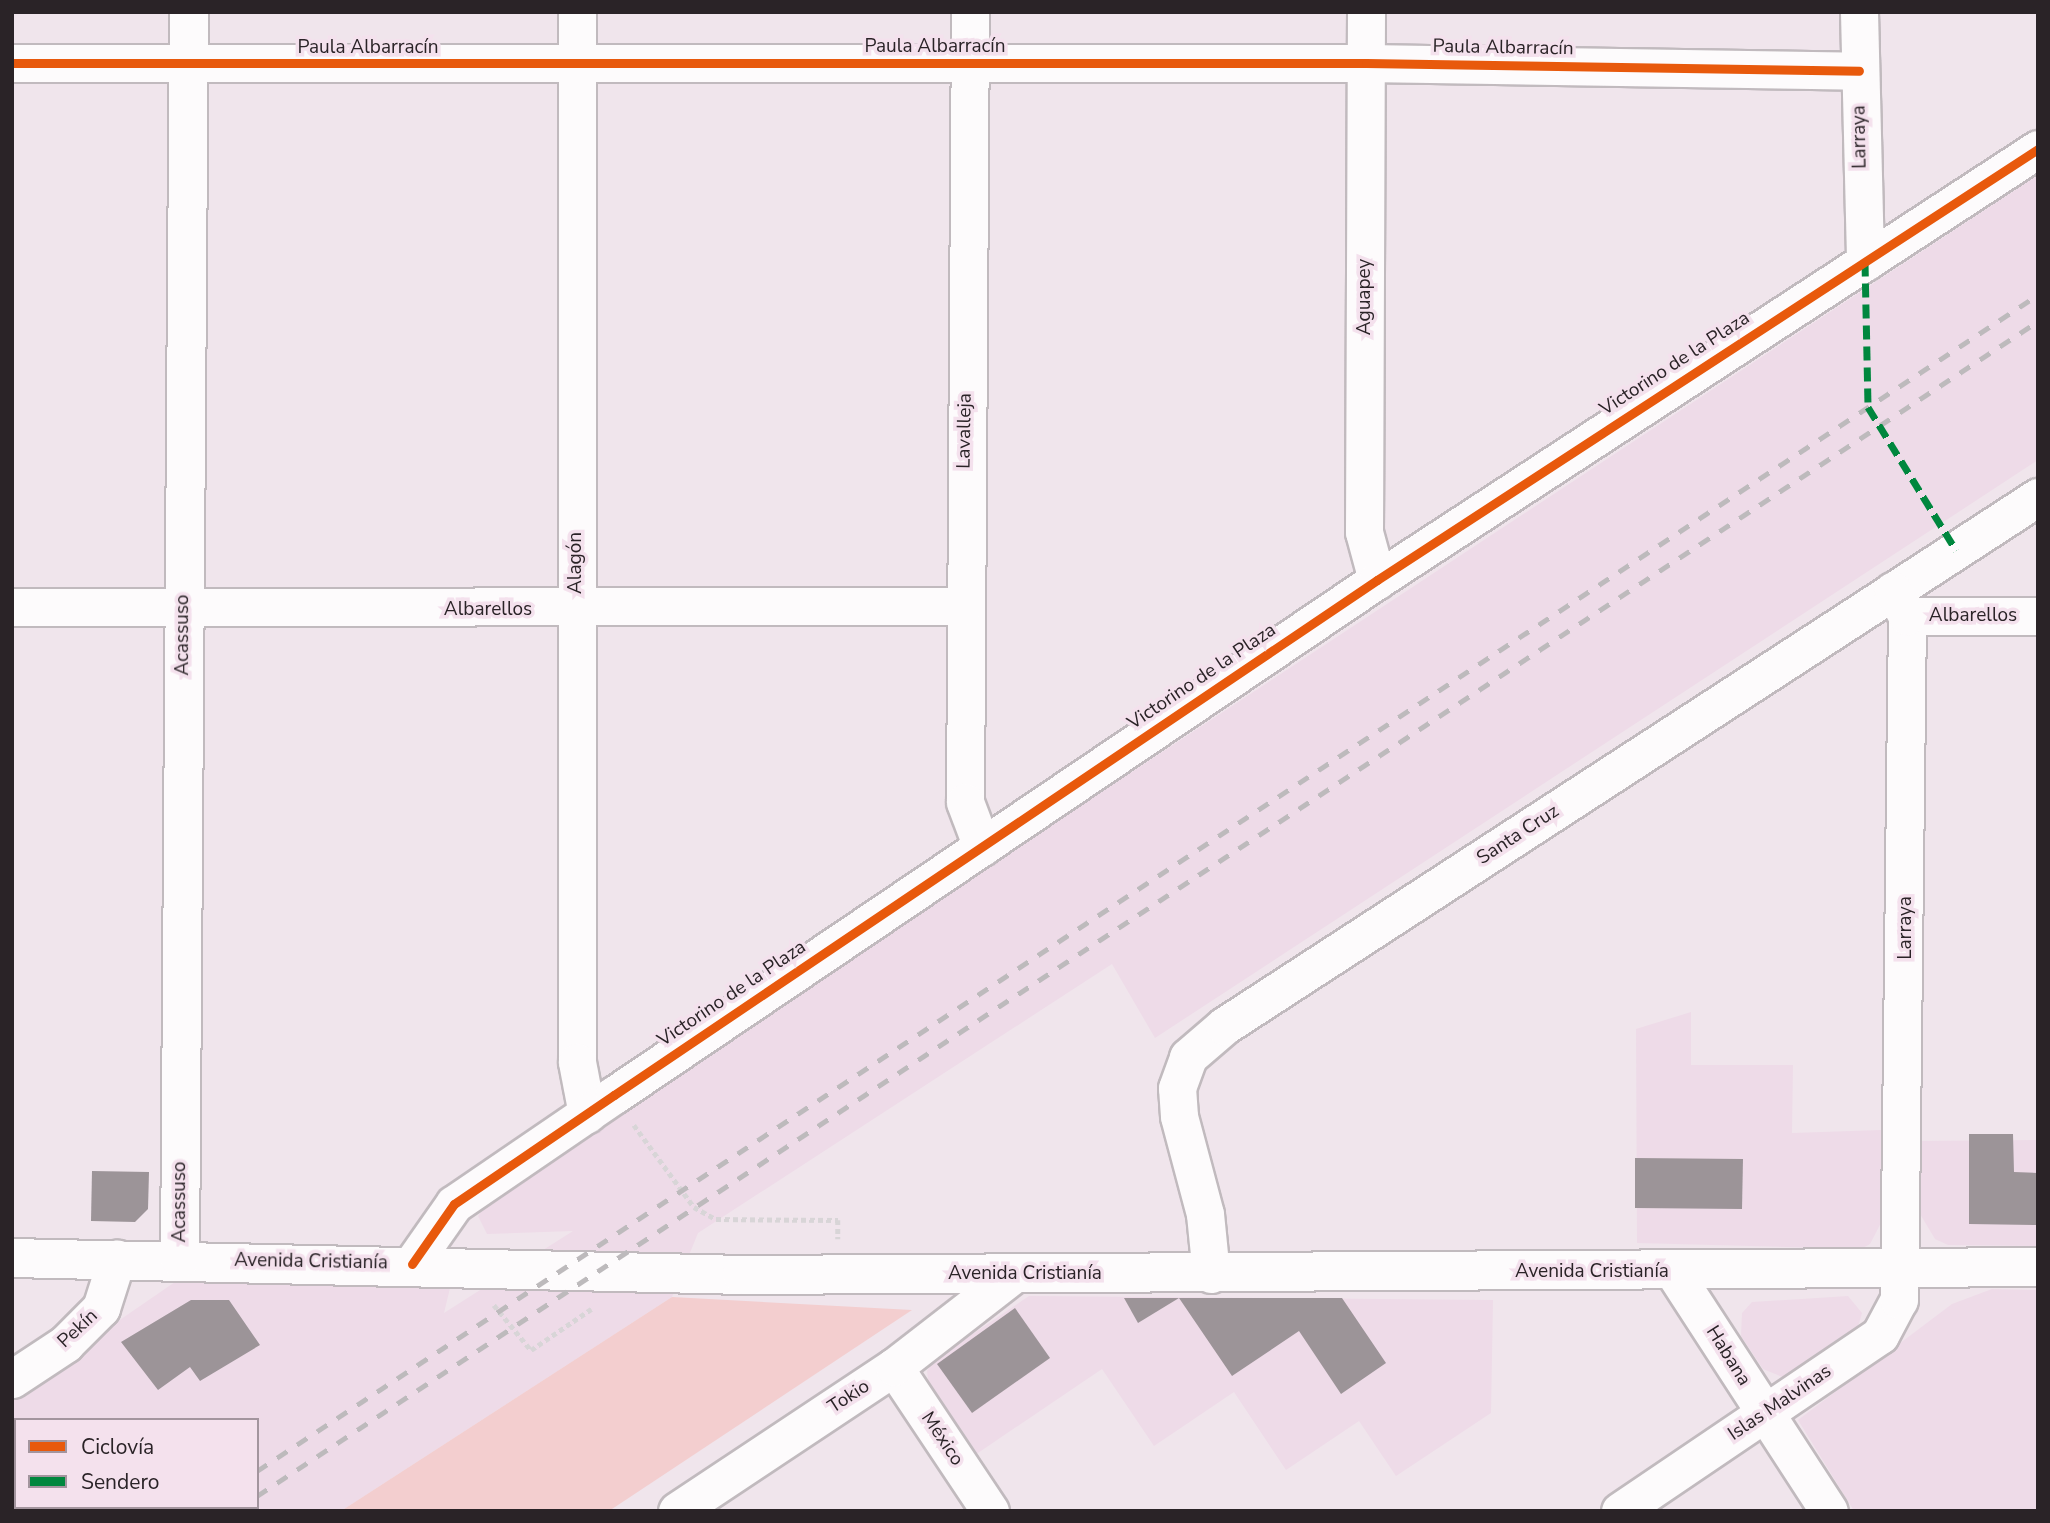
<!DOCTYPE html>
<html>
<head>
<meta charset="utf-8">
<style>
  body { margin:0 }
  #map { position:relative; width:2050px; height:1523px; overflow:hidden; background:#f0e5ec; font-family:"Nunito Sans",sans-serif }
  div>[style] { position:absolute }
  .built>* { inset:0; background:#eedbe8 }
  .green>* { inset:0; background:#f3cecf }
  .building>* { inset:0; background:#9c9498 }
  .path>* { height:4.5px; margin-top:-2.25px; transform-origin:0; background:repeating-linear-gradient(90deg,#d8d5d7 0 5px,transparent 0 8.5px) }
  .roads { filter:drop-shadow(2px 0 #c1babe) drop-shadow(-2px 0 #c1babe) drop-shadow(0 2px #c1babe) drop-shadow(0 -2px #c1babe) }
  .street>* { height:37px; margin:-18.5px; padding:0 18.5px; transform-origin:18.5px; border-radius:18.5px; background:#fdfbfc }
  .secondary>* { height:38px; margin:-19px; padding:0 19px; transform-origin:19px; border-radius:19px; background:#fdfbfc }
  .rail>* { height:5px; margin-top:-2.5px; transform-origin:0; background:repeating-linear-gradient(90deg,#bdbabc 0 12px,transparent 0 24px) }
  .quiet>* { height:7px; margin-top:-3.5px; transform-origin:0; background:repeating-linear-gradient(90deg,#00873e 0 14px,transparent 0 21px) }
  .cycleway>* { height:9px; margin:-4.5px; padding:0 4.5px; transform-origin:4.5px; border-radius:4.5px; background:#e8590c }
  span { translate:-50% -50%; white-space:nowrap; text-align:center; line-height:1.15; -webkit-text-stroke:7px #f4e1ed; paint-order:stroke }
  .street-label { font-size:19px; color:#2a2327 }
  .frame { position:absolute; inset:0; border:14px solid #2a2327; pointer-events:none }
  .legend { position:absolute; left:14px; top:1418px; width:245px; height:91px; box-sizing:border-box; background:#f4e1ed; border:2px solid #a3959e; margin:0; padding:9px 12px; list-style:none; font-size:21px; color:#2a2327 }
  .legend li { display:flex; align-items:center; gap:14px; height:35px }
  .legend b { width:35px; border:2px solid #a3959e }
</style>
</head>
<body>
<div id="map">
  <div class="built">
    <div style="clip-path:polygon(evenodd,2038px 175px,2038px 460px,1155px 1038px,1112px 964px,698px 1233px,672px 1297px,341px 1511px,12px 1511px,12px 1394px,191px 1271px,450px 1288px,444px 1313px,573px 1231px,487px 1234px,478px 1216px,496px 1191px,2038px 175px,16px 1420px,257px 1420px,257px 1507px,16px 1507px,16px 1420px)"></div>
    <div style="clip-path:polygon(1691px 1012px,1691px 1065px,1793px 1065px,1792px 1133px,1881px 1130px,1882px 1221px,1870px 1244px,1861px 1249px,1637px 1243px,1636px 1029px)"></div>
    <div style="clip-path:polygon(2038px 1140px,2038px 1246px,1948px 1245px,1935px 1239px,1920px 1214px,1920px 1141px)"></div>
    <div style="clip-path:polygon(1992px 1289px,2038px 1290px,2038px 1511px,1854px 1511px,1798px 1420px,1952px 1304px)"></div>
    <div style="clip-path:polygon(1029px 1296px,1493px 1300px,1491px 1413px,1396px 1476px,1359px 1421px,1286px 1470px,1234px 1392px,1154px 1446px,1102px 1369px,972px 1457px,930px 1394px,927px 1371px,934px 1360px)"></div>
    <div style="clip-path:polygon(1848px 1296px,1862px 1313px,1855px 1337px,1787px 1379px,1763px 1369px,1741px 1336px,1742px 1313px,1752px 1302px)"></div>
  </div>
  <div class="green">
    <div style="clip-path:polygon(672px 1297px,912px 1310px,609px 1511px,341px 1511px)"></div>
  </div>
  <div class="building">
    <div style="clip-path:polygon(1969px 1134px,2013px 1134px,2014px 1172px,2038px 1173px,2038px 1225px,1969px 1224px)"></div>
    <div style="clip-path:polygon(1635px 1158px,1743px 1159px,1742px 1209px,1635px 1208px)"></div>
    <div style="clip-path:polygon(92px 1171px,149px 1172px,148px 1209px,135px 1222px,91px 1221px)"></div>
    <div style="clip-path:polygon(1124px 1298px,1179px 1298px,1138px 1323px)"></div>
    <div style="clip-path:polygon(1179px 1298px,1342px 1298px,1386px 1363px,1341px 1394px,1299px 1331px,1232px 1376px)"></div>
    <div style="clip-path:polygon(191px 1300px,229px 1300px,260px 1345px,200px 1381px,190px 1367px,158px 1390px,121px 1342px)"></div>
    <div style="clip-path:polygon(1015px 1308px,1050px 1358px,972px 1413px,937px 1364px)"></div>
  </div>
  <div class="path">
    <div style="left:634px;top:1125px;width:102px;rotate:53.8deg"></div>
    <div style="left:694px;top:1207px;width:25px;rotate:29deg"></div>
    <div style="left:716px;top:1219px;width:122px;rotate:0.5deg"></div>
    <div style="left:838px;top:1220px;width:19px;rotate:90deg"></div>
    <div style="left:494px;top:1305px;width:58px;rotate:50.6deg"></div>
    <div style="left:531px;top:1350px;width:73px;rotate:-34.3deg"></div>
  </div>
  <div class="roads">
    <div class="street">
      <div style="left:577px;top:12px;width:1050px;rotate:90deg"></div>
      <div style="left:577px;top:1062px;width:53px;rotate:79.1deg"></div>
      <div style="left:970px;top:12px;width:790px;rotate:90.36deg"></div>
      <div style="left:965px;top:802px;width:48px;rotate:69.3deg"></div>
      <div style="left:1366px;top:12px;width:520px;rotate:90.22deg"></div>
      <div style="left:1364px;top:532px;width:50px;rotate:74.8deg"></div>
      <div style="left:1859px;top:12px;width:250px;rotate:88.6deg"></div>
      <div style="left:12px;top:63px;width:1354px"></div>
      <div style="left:1366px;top:63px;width:493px;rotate:0.9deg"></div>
      <div style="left:12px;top:607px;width:951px;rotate:-0.06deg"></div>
      <div style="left:1907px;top:616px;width:131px"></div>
      <div style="left:412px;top:1264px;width:73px;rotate:-55deg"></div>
      <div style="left:454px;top:1204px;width:194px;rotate:-34.3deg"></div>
      <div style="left:614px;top:1095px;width:921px;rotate:-34.02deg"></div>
      <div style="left:1377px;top:580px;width:789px;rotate:-33.11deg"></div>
      <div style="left:1673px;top:1271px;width:286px;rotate:57deg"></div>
      <div style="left:1211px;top:1274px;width:60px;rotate:-95.7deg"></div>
      <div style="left:1205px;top:1214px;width:101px;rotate:-104.9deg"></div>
      <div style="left:1179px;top:1116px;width:28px;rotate:-94deg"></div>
      <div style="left:1177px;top:1088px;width:33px;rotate:-70deg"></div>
      <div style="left:1188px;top:1057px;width:48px;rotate:-40.7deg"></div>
      <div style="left:1224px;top:1026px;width:971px;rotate:-33.02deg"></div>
      <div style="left:894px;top:1367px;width:173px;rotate:56.3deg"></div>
      <div style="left:12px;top:1379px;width:64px;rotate:-33.4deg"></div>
      <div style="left:65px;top:1344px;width:51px;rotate:-45deg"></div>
      <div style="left:101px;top:1308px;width:52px;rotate:-72.3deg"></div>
      <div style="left:677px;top:1511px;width:260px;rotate:-33.6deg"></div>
      <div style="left:894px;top:1367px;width:152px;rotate:-37.8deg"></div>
      <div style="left:1620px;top:1511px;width:314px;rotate:-34.1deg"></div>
      <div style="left:1880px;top:1335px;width:40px;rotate:-62deg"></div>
      <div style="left:1899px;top:1300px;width:684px;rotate:-89.33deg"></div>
      <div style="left:1907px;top:616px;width:29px;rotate:-119deg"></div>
    </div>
    <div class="secondary">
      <div style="left:12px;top:1258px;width:730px;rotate:1.33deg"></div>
      <div style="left:742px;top:1275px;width:1296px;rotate:-0.35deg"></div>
      <div style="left:180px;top:1259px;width:1247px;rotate:-89.59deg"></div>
    </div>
  </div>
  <div class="rail">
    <div style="left:257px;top:1471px;width:2134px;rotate:-33.44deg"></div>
    <div style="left:257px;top:1496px;width:2134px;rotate:-33.41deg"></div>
    <div style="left:197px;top:1511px;width:6px;rotate:-39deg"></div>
    <div style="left:234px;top:1511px;width:7px;rotate:-34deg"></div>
  </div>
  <div class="quiet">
    <div style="left:1865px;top:262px;width:145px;rotate:88.8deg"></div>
    <div style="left:1868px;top:407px;width:168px;rotate:58.4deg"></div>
  </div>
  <div class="cycleway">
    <div style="left:12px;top:63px;width:1354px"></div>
    <div style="left:1366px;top:63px;width:493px;rotate:0.9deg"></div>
    <div style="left:412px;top:1264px;width:73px;rotate:-55deg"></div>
    <div style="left:454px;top:1204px;width:194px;rotate:-34.3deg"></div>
    <div style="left:614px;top:1095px;width:921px;rotate:-34.02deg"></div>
    <div style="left:1377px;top:580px;width:789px;rotate:-33.11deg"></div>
  </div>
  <div class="street-label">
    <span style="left:935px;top:47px">Paula Albarracín</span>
    <span style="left:368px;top:48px">Paula Albarracín</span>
    <span style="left:1503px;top:48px;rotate:1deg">Paula Albarracín</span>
    <span style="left:1860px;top:137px;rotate:-91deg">Larraya</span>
    <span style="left:1365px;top:297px;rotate:-90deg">Aguapey</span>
    <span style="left:1675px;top:364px;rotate:-33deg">Victorino de la Plaza</span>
    <span style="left:965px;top:431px;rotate:-89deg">Lavalleja</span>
    <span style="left:576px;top:563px;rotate:-90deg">Alagón</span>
    <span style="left:488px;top:610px">Albarellos</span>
    <span style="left:1973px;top:616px">Albarellos</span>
    <span style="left:183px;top:635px;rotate:-90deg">Acassuso</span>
    <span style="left:1202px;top:677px;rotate:-34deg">Victorino de la Plaza</span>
    <span style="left:1518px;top:835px;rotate:-33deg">Santa Cruz</span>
    <span style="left:1906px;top:928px;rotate:-90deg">Larraya</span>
    <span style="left:732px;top:994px;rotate:-34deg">Victorino de la Plaza</span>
    <span style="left:180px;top:1202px;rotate:-90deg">Acassuso</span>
    <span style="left:311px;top:1262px;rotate:1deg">Avenida Cristianía</span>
    <span style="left:1592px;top:1272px">Avenida Cristianía</span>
    <span style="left:1025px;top:1274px">Avenida Cristianía</span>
    <span style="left:78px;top:1329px;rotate:-43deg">Pekín</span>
    <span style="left:1728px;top:1356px;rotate:58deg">Habana</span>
    <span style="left:849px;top:1397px;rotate:-33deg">Tokio</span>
    <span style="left:1780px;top:1403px;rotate:-34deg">Islas Malvinas</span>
    <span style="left:942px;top:1439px;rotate:56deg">México</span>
  </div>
  <div class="frame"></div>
  <ul class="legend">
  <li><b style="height:9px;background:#e8590c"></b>Ciclovía</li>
  <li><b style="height:9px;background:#00873e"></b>Sendero</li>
  </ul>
</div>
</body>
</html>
